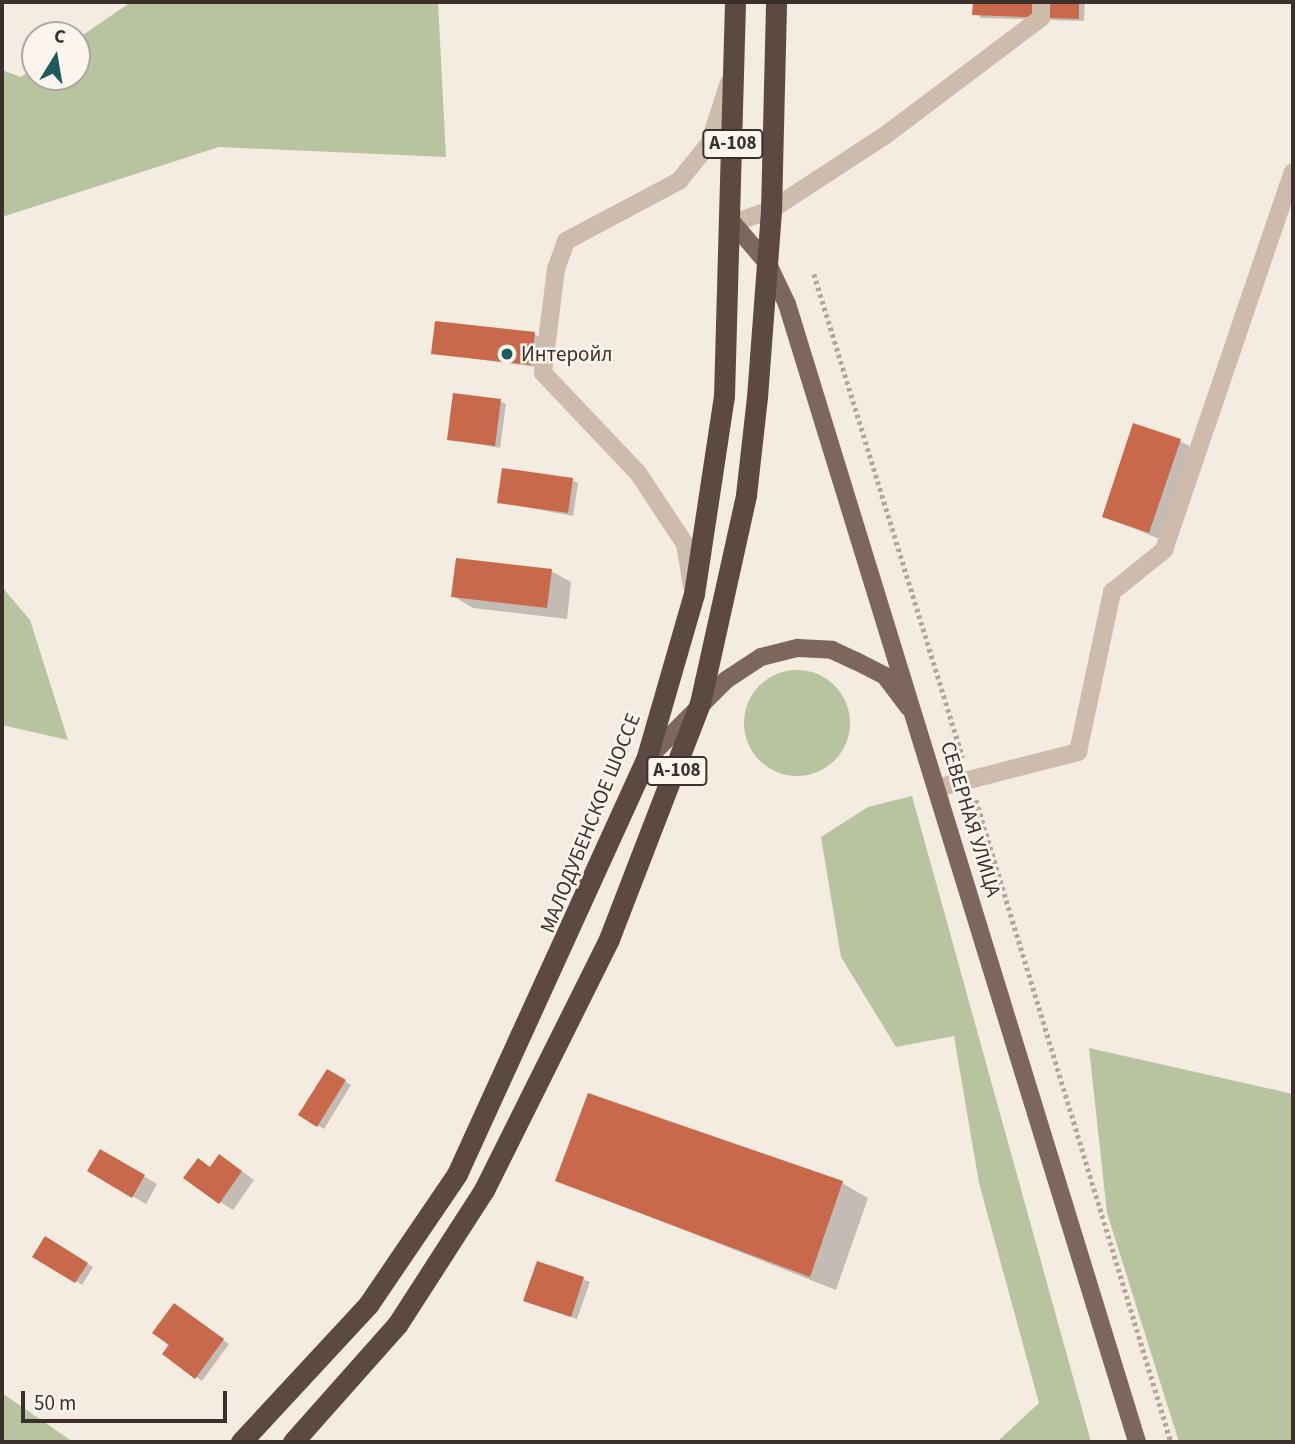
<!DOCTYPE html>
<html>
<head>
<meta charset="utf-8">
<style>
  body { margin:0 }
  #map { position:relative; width:1295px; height:1444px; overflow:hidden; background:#f4ebe1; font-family:"Source Sans 3",sans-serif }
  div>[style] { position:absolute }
  .green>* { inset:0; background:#b8c4a0 }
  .round { border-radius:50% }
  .shadow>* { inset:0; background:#0003 }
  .building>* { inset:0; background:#c8694b }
  .path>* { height:4.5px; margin-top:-2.25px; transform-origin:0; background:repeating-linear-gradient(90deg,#b9a596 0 3.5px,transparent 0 7px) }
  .minor>* { height:18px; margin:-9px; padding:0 9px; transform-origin:9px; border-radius:9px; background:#cdbbac }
  .major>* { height:18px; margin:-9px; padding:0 9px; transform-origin:9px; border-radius:9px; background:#7d675c }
  .highway>* { height:21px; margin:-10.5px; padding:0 10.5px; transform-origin:10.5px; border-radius:10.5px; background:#5c4a42 }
  .dots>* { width:19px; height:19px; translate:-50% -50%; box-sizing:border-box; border:4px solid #fbf5ee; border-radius:50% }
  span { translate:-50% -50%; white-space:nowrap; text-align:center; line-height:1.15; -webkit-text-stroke:5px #fbf5ee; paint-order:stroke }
  .shield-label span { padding:2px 5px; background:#fbf5ee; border:2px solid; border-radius:5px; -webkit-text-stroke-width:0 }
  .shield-label { font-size:19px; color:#3b302b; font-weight:700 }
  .poi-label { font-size:21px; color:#3b302b }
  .left { translate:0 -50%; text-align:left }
  .street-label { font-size:21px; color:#3b302b }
  .frame { position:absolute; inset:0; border:4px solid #3b302b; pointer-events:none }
  .north { position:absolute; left:21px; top:21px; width:70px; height:70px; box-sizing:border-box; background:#fbf5ee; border:2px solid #aea6a0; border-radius:50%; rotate:11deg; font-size:19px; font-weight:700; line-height:28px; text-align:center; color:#3b302b }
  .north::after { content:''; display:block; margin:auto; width:24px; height:32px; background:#1f5a5e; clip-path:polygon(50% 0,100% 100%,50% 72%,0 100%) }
  .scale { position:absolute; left:21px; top:1391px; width:206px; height:32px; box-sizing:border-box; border:4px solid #3b302b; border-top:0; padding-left:9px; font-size:21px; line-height:24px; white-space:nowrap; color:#3b302b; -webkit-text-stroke:5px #fbf5ee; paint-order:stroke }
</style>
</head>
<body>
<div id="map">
  <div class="green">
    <div style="clip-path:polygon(131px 2px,438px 2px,446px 157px,219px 147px,2px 217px,2px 70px,21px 77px,35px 68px,35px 77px,77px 77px,77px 39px)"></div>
    <div style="clip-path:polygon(2px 587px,30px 620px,68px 740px,2px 725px)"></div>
    <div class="round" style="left:744px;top:670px;width:106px;height:106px"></div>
    <div style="clip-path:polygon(912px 796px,1091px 1442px,997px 1442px,1039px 1403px,979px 1183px,954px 1036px,896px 1047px,841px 957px,821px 837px,868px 807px)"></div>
    <div style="clip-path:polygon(1089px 1048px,1293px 1094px,1293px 1442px,1179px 1442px,1107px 1213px)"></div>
    <div style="clip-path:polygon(2px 1393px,73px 1442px,2px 1442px)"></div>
  </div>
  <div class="shadow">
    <div style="clip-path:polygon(974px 2px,1085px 2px,1084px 21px,980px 18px)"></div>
    <div style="clip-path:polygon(534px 334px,540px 338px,536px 367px,433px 353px)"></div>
    <div style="clip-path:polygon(500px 401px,506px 404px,500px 448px,449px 439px)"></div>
    <div style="clip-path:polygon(1180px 441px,1200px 452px,1169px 543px,1104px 516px)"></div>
    <div style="clip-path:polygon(572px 480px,578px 483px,573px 516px,499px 502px)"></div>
    <div style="clip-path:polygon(551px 571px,571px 582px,567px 619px,473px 608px,453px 596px)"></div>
    <div style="clip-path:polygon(328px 1071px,351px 1085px,324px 1129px,301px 1115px)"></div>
    <div style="clip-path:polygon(101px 1151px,157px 1184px,146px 1204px,89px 1171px)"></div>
    <div style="clip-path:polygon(232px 1164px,254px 1180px,233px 1210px,220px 1202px,211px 1168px)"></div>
    <div style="clip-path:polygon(557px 1180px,842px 1183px,868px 1198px,836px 1290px)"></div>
    <div style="clip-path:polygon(46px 1239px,93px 1267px,82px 1285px,35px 1256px)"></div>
    <div style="clip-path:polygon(538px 1263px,590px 1282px,577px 1319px,531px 1303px)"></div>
    <div style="clip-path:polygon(180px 1309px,229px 1344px,202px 1381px,164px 1354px)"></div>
  </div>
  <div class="building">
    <div style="clip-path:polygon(973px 2px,1079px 2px,1079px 19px,972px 15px)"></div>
    <div style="clip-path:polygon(435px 321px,535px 332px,531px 365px,431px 354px)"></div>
    <div style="clip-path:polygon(453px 393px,501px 399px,495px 446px,447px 440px)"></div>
    <div style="clip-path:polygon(1133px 423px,1181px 439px,1149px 533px,1102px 517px)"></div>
    <div style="clip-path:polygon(502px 468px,573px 478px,568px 513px,497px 503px)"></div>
    <div style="clip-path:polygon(456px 558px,552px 569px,547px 608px,451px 597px)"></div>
    <div style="clip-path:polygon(327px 1069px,346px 1080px,317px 1127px,298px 1115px)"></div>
    <div style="clip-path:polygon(588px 1093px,843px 1181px,810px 1277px,555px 1181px)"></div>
    <div style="clip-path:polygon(100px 1149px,145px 1175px,132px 1198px,87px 1171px)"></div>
    <div style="clip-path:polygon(219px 1154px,242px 1171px,219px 1204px,183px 1178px,198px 1158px,210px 1167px)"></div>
    <div style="clip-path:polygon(45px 1236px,88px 1263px,75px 1283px,32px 1257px)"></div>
    <div style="clip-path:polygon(537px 1261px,584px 1277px,571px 1317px,523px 1301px)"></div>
    <div style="clip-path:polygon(174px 1303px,224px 1339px,195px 1379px,162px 1354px,169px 1345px,152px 1333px)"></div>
  </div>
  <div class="path">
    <div style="left:814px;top:274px;width:506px;rotate:72.89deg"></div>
    <div style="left:976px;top:800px;width:671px;rotate:73.1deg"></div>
  </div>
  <div class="minor">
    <div style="left:733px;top:223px;width:40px;rotate:-18.9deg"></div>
    <div style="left:771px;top:210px;width:139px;rotate:-33.2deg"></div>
    <div style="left:887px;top:134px;width:193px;rotate:-37deg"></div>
    <div style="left:1041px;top:18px;width:16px;rotate:-90deg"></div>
    <div style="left:692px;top:586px;width:43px;rotate:-99.5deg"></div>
    <div style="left:685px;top:544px;width:85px;rotate:-123.5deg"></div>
    <div style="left:638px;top:473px;width:138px;rotate:-133.5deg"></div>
    <div style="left:543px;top:373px;width:105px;rotate:-82.9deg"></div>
    <div style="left:556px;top:269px;width:30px;rotate:-70deg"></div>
    <div style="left:566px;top:241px;width:128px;rotate:-28deg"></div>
    <div style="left:679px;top:181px;width:48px;rotate:-51deg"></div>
    <div style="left:709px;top:144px;width:65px;rotate:-72.1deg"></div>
    <div style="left:937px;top:788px;width:146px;rotate:-14.3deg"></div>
    <div style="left:1078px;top:752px;width:164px;rotate:-78deg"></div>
    <div style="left:1112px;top:592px;width:67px;rotate:-38.9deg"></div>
    <div style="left:1164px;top:550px;width:399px;rotate:-71.2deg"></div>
  </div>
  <div class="major">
    <div style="left:733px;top:223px;width:54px;rotate:49.5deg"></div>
    <div style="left:768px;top:264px;width:44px;rotate:64.6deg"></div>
    <div style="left:787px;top:304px;width:1191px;rotate:72.9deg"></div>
    <div style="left:646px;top:760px;width:113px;rotate:-45deg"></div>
    <div style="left:726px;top:680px;width:42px;rotate:-33.3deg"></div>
    <div style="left:761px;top:657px;width:38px;rotate:-14deg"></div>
    <div style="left:798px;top:648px;width:34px;rotate:3deg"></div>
    <div style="left:832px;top:650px;width:26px;rotate:25deg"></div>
    <div style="left:856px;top:661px;width:33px;rotate:27deg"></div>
    <div style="left:885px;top:676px;width:40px;rotate:53deg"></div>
  </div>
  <div class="highway">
    <div style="left:241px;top:1442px;width:187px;rotate:-47.2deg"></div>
    <div style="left:368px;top:1305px;width:158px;rotate:-55.8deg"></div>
    <div style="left:457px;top:1174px;width:455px;rotate:-65.5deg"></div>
    <div style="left:646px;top:760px;width:173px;rotate:-73.9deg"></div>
    <div style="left:694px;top:594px;width:200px;rotate:-81.4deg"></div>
    <div style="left:724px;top:396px;width:394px;rotate:-88.4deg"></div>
    <div style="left:293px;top:1442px;width:157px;rotate:-48.4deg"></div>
    <div style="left:397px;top:1325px;width:161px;rotate:-57.2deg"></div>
    <div style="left:484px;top:1190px;width:280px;rotate:-63.5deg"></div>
    <div style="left:609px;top:939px;width:253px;rotate:-68.9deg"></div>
    <div style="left:700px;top:703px;width:213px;rotate:-77.5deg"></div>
    <div style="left:746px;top:495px;width:99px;rotate:-83.6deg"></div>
    <div style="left:757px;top:397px;width:188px;rotate:-85.7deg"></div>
    <div style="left:771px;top:210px;width:208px;rotate:-88.6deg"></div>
  </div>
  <div class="dots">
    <div style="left:507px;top:354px;background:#1f5a5e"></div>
  </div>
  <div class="shield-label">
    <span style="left:733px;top:144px">А-108</span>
    <span style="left:677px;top:771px">А-108</span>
  </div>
  <div class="poi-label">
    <span class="left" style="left:521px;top:354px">Интеройл</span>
  </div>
  <div class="street-label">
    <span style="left:971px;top:819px;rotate:73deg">СЕВЕРНАЯ УЛИЦА</span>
    <span style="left:590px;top:823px;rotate:-68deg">МАЛОДУБЕНСКОЕ ШОССЕ</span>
  </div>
  <div class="frame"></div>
  <div class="north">С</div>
  <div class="scale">50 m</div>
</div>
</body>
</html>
